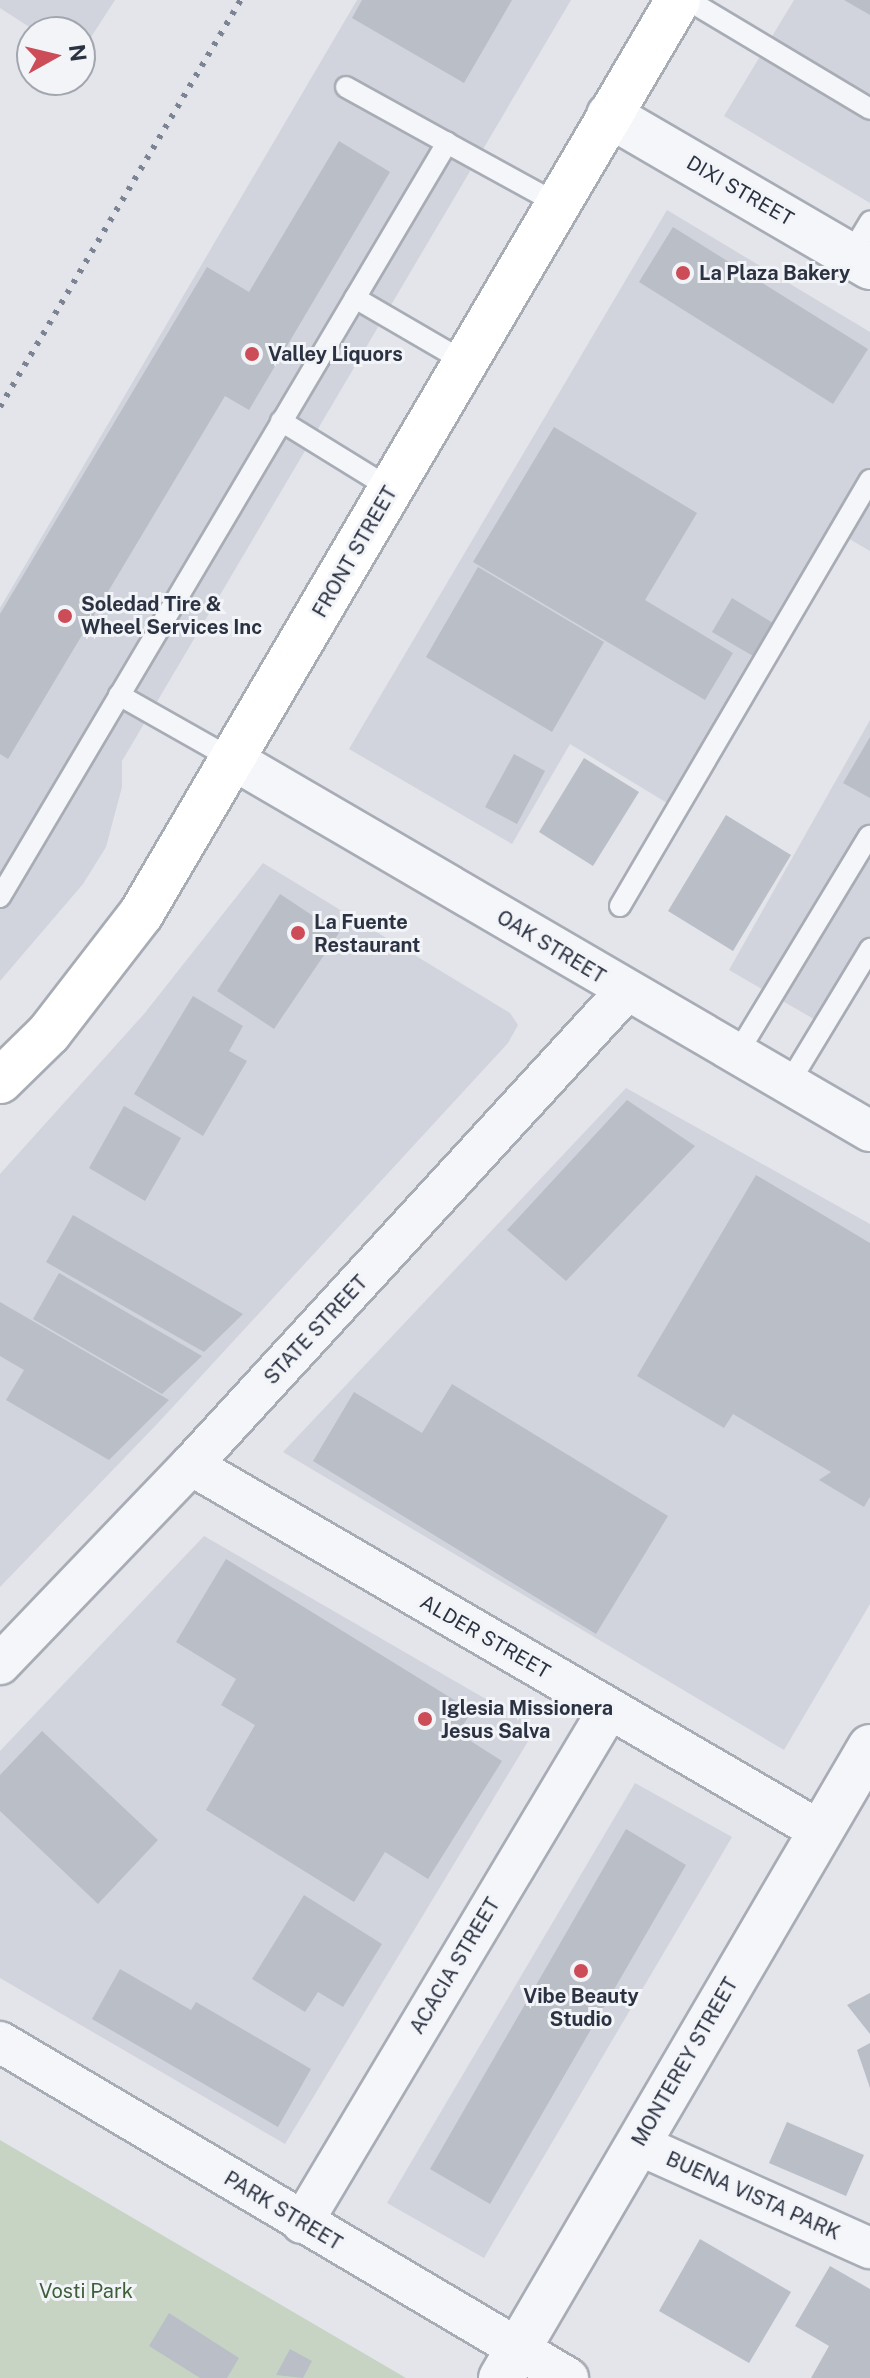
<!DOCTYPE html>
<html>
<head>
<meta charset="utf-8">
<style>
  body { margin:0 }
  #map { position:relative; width:870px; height:2378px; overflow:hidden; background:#e3e5eb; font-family:"Public Sans",sans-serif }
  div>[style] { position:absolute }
  .built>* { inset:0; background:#d1d4dc }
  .green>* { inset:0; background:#c7d4c4 }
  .building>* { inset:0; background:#babec7 }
  .roads { filter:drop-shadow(2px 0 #a8acb5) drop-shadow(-2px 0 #a8acb5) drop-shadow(0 2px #a8acb5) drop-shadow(0 -2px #a8acb5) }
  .service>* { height:20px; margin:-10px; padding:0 10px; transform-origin:10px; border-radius:10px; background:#f5f6f9 }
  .minor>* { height:40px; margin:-20px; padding:0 20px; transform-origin:20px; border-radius:20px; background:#f5f6f9 }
  .tertiary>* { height:44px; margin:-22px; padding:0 22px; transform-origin:22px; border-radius:22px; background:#f5f6f9 }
  .secondary>* { height:44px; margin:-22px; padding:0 22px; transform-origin:22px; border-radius:22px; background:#fff }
  .rail>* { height:6px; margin-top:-3px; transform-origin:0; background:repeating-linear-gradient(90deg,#7c8494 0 4px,transparent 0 12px) }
  .dots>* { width:22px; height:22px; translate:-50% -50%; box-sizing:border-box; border:4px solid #f2f4f8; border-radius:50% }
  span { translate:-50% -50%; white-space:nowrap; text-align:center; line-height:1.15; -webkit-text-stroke:6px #f2f4f8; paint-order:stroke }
  .street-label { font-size:20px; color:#2b3242 }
  .poi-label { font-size:20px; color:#2b3242; font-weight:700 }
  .left { translate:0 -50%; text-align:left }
  .park-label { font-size:20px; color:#3d5e38 }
  .north { position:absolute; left:16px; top:16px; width:80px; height:80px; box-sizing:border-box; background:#f2f4f8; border:2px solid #a2a6af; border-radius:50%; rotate:82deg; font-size:22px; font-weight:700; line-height:32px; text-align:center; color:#2b3242 }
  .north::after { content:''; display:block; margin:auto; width:28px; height:36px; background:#cc4c57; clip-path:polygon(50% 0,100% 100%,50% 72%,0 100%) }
</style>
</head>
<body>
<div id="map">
  <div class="built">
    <div style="clip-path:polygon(0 0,115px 0,80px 54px,80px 32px,37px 32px,0 8px)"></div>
    <div style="clip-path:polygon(357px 0,571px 0,122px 761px,122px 787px,106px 847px,83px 884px,0 981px,0 608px)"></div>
    <div style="clip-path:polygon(794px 0,870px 0,870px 203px,724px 116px)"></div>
    <div style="clip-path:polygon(667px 210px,870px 332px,870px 551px,839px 533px,677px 809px,570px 744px,512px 844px,349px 749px)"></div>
    <div style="clip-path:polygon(870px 720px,870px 949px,824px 1025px,729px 970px)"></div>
    <div style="clip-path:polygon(263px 863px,510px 1013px,518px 1025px,508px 1043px,158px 1423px,0 1587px,0 1174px,144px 1014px)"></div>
    <div style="clip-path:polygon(626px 1088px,870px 1224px,870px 1604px,784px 1750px,283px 1452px)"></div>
    <div style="clip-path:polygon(204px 1536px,536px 1728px,285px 2144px,0 1978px,0 1751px)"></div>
    <div style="clip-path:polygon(635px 1783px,732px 1837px,484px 2258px,387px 2203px)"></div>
  </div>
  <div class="green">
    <div style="clip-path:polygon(0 2140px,406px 2378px,0 2378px)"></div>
  </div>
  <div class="building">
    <div style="clip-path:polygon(362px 0,512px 0,464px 83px,352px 18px)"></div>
    <div style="clip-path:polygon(844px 0,870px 0,870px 15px)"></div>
    <div style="clip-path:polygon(339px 141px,390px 172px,249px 410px,225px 396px,8px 759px,0 754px,0 614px,207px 267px,249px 292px)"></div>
    <div style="clip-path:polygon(673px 227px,868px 349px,833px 404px,639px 282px)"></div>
    <div style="clip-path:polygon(554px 427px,697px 513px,645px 600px,733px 653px,705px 700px,473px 562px)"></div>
    <div style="clip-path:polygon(478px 567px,604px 642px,552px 732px,426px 657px)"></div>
    <div style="clip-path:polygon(732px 598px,773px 623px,753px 656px,712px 632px)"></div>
    <div style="clip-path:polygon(870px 737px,870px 798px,843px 783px)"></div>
    <div style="clip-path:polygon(514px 754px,545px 771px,517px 824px,485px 807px)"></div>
    <div style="clip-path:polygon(584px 758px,639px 792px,593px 866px,539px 832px)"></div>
    <div style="clip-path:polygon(726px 815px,791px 855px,733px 951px,668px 911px)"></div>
    <div style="clip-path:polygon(280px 894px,339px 933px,274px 1029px,217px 991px)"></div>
    <div style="clip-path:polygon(193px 996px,243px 1026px,229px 1051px,247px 1061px,203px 1136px,134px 1094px)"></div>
    <div style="clip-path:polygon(627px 1100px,695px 1146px,566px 1281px,507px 1230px)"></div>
    <div style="clip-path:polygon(124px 1106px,181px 1138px,145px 1201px,89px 1168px)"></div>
    <div style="clip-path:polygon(756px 1175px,870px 1243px,870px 1497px,864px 1507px,819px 1480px,831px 1472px,733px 1414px,724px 1428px,637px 1376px)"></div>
    <div style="clip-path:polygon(73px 1215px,243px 1314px,204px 1352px,46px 1262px)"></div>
    <div style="clip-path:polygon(59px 1273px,202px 1356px,162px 1394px,33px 1319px)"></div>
    <div style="clip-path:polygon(0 1302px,169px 1400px,109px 1460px,6px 1400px,24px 1370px,0 1356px)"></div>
    <div style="clip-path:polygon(452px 1384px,668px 1516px,596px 1634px,313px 1461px,354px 1392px,422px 1433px)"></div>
    <div style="clip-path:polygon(226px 1559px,472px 1711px,458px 1733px,502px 1761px,428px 1879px,385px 1852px,354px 1902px,206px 1810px,255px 1725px,221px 1705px,236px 1679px,176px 1642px)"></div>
    <div style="clip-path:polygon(42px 1731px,158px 1840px,98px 1904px,0 1811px,0 1775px)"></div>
    <div style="clip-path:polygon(626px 1829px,686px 1865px,490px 2204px,430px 2169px)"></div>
    <div style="clip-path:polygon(304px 1895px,382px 1944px,343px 2007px,318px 1992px,305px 2012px,252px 1979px)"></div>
    <div style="clip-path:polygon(120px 1969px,191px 2010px,196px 2002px,311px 2069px,278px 2127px,92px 2019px)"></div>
    <div style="clip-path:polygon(870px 1993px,870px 2034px,847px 2005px)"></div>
    <div style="clip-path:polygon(870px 2043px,870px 2088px,857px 2050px)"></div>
    <div style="clip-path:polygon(787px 2122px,864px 2155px,846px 2196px,769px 2163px)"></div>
    <div style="clip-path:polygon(700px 2239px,791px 2292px,749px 2363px,659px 2311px)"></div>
    <div style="clip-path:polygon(830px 2266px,870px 2289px,870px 2378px,811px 2378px,829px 2346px,795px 2326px)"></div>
    <div style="clip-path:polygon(169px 2313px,239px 2358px,227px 2378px,200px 2378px,149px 2346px)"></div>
    <div style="clip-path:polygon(290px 2349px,312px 2361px,303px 2378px,276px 2375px)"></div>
  </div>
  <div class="roads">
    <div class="service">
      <div style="left:688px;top:0;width:212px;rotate:30.9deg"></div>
      <div style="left:346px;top:87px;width:115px;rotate:29deg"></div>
      <div style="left:850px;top:255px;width:39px;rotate:-59deg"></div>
      <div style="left:355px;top:298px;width:127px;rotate:30.2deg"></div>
      <div style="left:281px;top:421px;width:129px;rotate:31.7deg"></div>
      <div style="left:119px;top:695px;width:132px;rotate:29.5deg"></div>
      <div style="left:0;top:897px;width:877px;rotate:-59.34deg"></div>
      <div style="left:447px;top:143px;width:124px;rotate:28.8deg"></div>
      <div style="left:620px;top:906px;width:494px;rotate:-59.6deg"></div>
      <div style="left:737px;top:1054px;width:255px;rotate:-58.8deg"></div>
      <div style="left:789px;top:1083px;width:157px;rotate:-58.8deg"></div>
    </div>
    <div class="minor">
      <div style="left:234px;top:760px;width:736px;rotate:30.26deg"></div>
      <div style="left:191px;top:1465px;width:728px;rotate:30.19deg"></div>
      <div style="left:0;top:1664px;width:276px;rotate:-46.2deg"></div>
      <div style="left:191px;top:1465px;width:643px;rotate:-47.46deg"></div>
      <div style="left:0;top:2042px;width:660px;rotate:30.61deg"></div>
      <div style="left:637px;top:2144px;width:255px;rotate:24.1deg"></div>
      <div style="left:302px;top:2223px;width:599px;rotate:-59.15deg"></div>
    </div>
    <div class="tertiary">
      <div style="left:609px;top:115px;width:302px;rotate:30.2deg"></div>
      <div style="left:501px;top:2378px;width:731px;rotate:-59.68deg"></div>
    </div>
    <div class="secondary">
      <div style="left:0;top:1081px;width:69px;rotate:-44.4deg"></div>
      <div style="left:49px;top:1033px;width:150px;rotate:-52.3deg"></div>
      <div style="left:141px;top:914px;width:1060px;rotate:-59.56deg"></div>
    </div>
  </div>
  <div class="rail">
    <div style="left:0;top:407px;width:473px;rotate:-59.4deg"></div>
  </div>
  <div class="dots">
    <div style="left:683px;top:273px;background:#cc4c57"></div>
    <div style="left:252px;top:354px;background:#cc4c57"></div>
    <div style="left:65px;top:616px;background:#cc4c57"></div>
    <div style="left:298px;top:933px;background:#cc4c57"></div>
    <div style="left:425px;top:1719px;background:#cc4c57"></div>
    <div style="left:581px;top:1971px;background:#cc4c57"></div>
  </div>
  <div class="street-label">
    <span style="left:740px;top:191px;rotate:30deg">DIXI STREET</span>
    <span style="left:355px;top:552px;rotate:-60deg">FRONT STREET</span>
    <span style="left:551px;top:947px;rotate:31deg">OAK STREET</span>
    <span style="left:316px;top:1330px;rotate:-47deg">STATE STREET</span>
    <span style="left:485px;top:1637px;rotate:30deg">ALDER STREET</span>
    <span style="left:455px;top:1966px;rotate:-59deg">ACACIA STREET</span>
    <span style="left:685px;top:2062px;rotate:-60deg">MONTEREY STREET</span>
    <span style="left:753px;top:2196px;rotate:24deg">BUENA VISTA PARK</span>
    <span style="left:283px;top:2211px;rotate:31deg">PARK STREET</span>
  </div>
  <div class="poi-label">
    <span class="left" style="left:699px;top:273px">La Plaza Bakery</span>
    <span class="left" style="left:268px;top:354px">Valley Liquors</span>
    <span class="left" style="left:81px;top:616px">Soledad Tire &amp;<br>Wheel Services Inc</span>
    <span class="left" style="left:314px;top:934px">La Fuente<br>Restaurant</span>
    <span class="left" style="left:441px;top:1720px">Iglesia Missionera<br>Jesus Salva</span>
    <span style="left:581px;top:2008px">Vibe Beauty<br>Studio</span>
  </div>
  <div class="park-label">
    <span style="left:86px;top:2291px">Vosti Park</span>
  </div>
  <div class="north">N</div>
</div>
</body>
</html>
